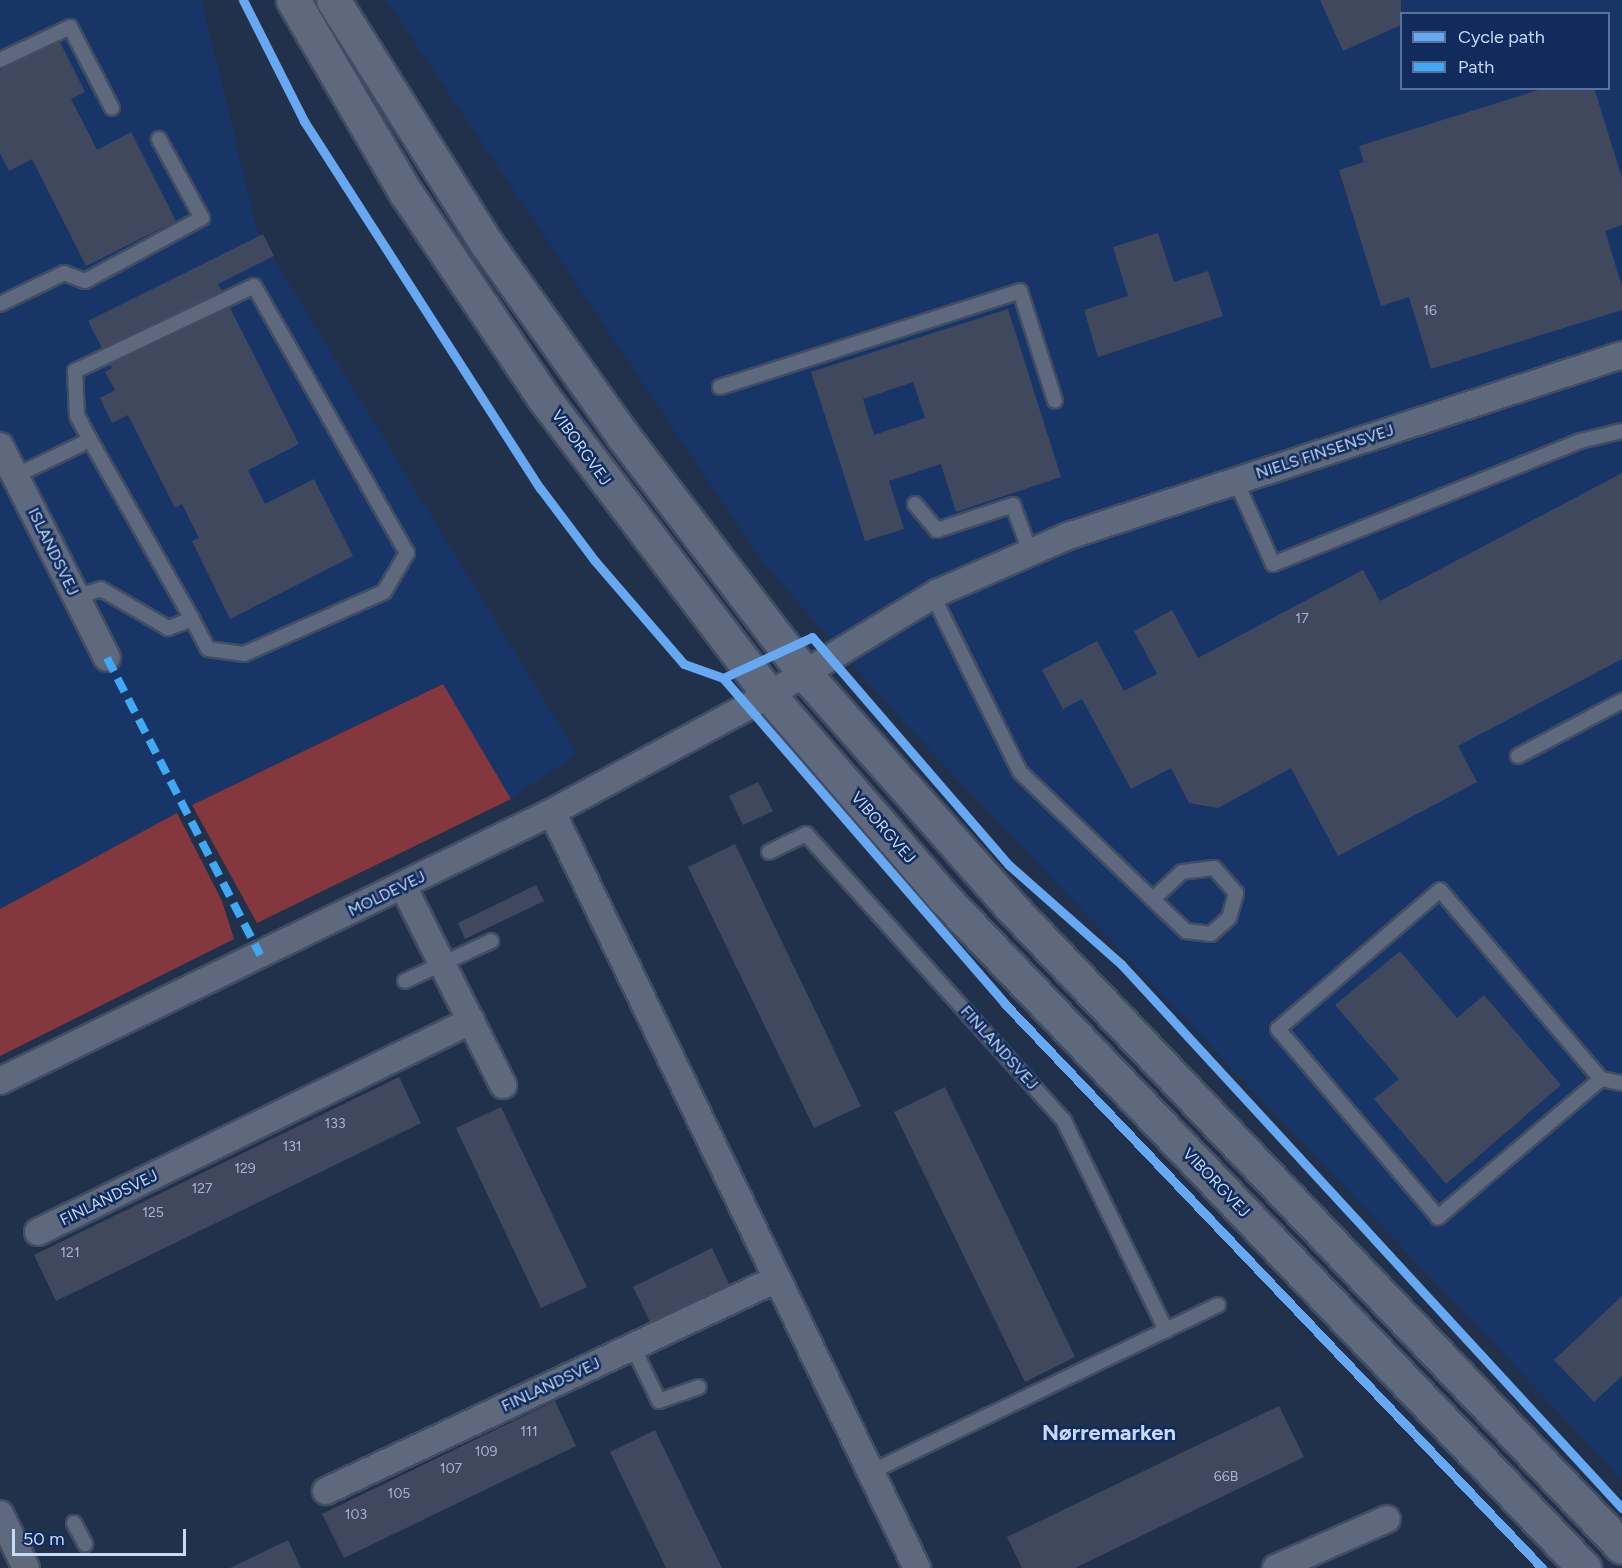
<!DOCTYPE html>
<html>
<head>
<meta charset="utf-8">
<style>
  body { margin:0 }
  #map { position:relative; width:1622px; height:1568px; overflow:hidden; background:#22314b; font-family:Figtree,sans-serif }
  div>[style] { position:absolute }
  .built>* { inset:0; background:#183568 }
  .forest>* { inset:0; background:#85373e }
  .building>* { inset:0; background:#40485e }
  .roads { filter:drop-shadow(2px 0 #414d63) drop-shadow(-2px 0 #414d63) drop-shadow(0 2px #414d63) drop-shadow(0 -2px #414d63) }
  .lane>* { height:14px; margin:-7px; padding:0 7px; transform-origin:7px; border-radius:7px; background:#5e697d }
  .street>* { height:26px; margin:-13px; padding:0 13px; transform-origin:13px; border-radius:13px; background:#5e697d }
  .secondary>* { height:33px; margin:-16.5px; padding:0 16.5px; transform-origin:16.5px; border-radius:16.5px; background:#5e697d }
  .quiet>* { height:8px; margin-top:-4px; transform-origin:0; background:repeating-linear-gradient(90deg,#3fa9f5 0 15px,transparent 0 23px) }
  .cycleway>* { height:9px; margin:-4.5px; padding:0 4.5px; transform-origin:4.5px; border-radius:4.5px; background:#66a8f1 }
  span { translate:-50% -50%; white-space:nowrap; text-align:center; line-height:1.15; -webkit-text-stroke:5px #112c5c; paint-order:stroke }
  .number-label { font-size:14px; color:#a5b5d1 }
  .number-label span { -webkit-text-stroke-width:0 }
  .street-label { font-size:16px; color:#c7d9f7 }
  .district-label { font-size:22px; color:#c7d9f7; font-weight:700 }
  .legend { position:absolute; left:1400px; top:12px; width:210px; height:78px; box-sizing:border-box; background:#112c5c; border:2px solid #5a719a; margin:0; padding:8px 10px; list-style:none; font-size:18px; color:#c7d9f7 }
  .legend li { display:flex; align-items:center; gap:12px; height:30px }
  .legend b { width:30px; border:2px solid #5a719a }
  .scale { position:absolute; left:12px; top:1529px; width:174px; height:27px; box-sizing:border-box; border:3px solid #c7d9f7; border-top:0; padding-left:8px; font-size:18px; line-height:21px; white-space:nowrap; color:#c7d9f7; -webkit-text-stroke:4px #112c5c; paint-order:stroke }
</style>
</head>
<body>
<div id="map">
  <div class="built">
    <div style="clip-path:polygon(0 0,201px 0,258px 233px,577px 754px,511px 799px,442px 684px,192px 805px,0 909px)"></div>
    <div style="clip-path:polygon(evenodd,387px 0,1622px 0,1622px 1479px,898px 716px,762px 561px,387px 0,1402px 14px,1608px 14px,1608px 88px,1402px 88px,1402px 14px)"></div>
  </div>
  <div class="forest">
    <div style="clip-path:polygon(443px 684px,511px 799px,257px 923px,192px 805px)"></div>
    <div style="clip-path:polygon(177px 813px,222px 901px,234px 939px,0 1056px,0 909px)"></div>
  </div>
  <div class="building">
    <div style="clip-path:polygon(1320px 0,1401px 0,1401px 25px,1343px 51px)"></div>
    <div style="clip-path:polygon(60px 42px,85px 92px,71px 99px,97px 150px,131px 132px,176px 221px,86px 266px,32px 159px,9px 171px,0 153px,0 70px)"></div>
    <div style="clip-path:polygon(1545px 88px,1594px 88px,1622px 178px,1622px 225px,1605px 231px,1622px 286px,1622px 310px,1431px 369px,1409px 297px,1381px 306px,1339px 170px,1364px 162px,1359px 146px)"></div>
    <div style="clip-path:polygon(1158px 233px,1174px 282px,1208px 271px,1223px 316px,1098px 357px,1084px 310px,1128px 296px,1113px 247px)"></div>
    <div style="clip-path:polygon(263px 234px,274px 256px,218px 284px,222px 291px,102px 348px,88px 321px)"></div>
    <div style="clip-path:polygon(230px 308px,299px 444px,248px 470px,265px 504px,314px 479px,353px 556px,230px 619px,192px 541px,199px 538px,182px 504px,175px 508px,128px 415px,112px 423px,100px 398px,115px 390px,105px 372px,112px 368px,110px 364px)"></div>
    <div style="clip-path:polygon(evenodd,1008px 309px,1061px 477px,956px 512px,941px 464px,889px 481px,904px 529px,865px 541px,811px 372px,1008px 309px,913px 382px,925px 418px,874px 435px,863px 399px,913px 382px)"></div>
    <div style="clip-path:polygon(1622px 473px,1622px 659px,1458px 746px,1477px 782px,1338px 856px,1291px 768px,1218px 808px,1189px 803px,1171px 768px,1131px 789px,1082px 699px,1063px 709px,1042px 670px,1097px 641px,1124px 691px,1157px 674px,1134px 631px,1172px 610px,1198px 658px,1363px 570px,1380px 601px)"></div>
    <div style="clip-path:polygon(758px 782px,773px 811px,743px 825px,729px 796px)"></div>
    <div style="clip-path:polygon(735px 844px,861px 1106px,814px 1128px,688px 867px)"></div>
    <div style="clip-path:polygon(536px 885px,544px 901px,465px 939px,458px 923px)"></div>
    <div style="clip-path:polygon(1400px 951px,1457px 1018px,1484px 995px,1561px 1085px,1446px 1184px,1374px 1099px,1399px 1079px,1335px 1005px)"></div>
    <div style="clip-path:polygon(399px 1077px,421px 1123px,56px 1301px,34px 1255px)"></div>
    <div style="clip-path:polygon(945px 1087px,1075px 1357px,1025px 1382px,894px 1112px)"></div>
    <div style="clip-path:polygon(501px 1107px,587px 1287px,541px 1308px,456px 1128px)"></div>
    <div style="clip-path:polygon(712px 1248px,729px 1284px,650px 1322px,633px 1287px)"></div>
    <div style="clip-path:polygon(1622px 1296px,1622px 1376px,1594px 1402px,1554px 1360px)"></div>
    <div style="clip-path:polygon(555px 1401px,576px 1446px,344px 1558px,322px 1514px)"></div>
    <div style="clip-path:polygon(1279px 1406px,1304px 1457px,1075px 1568px,1022px 1568px,1007px 1537px)"></div>
    <div style="clip-path:polygon(655px 1430px,702px 1527px,722px 1568px,666px 1568px,657px 1549px,610px 1452px)"></div>
    <div style="clip-path:polygon(288px 1540px,301px 1568px,230px 1568px)"></div>
  </div>
  <div class="roads">
    <div class="lane">
      <div style="left:0;top:60px;width:77px;rotate:-25.2deg"></div>
      <div style="left:70px;top:27px;width:91px;rotate:62.6deg"></div>
      <div style="left:0;top:304px;width:71px;rotate:-25.8deg"></div>
      <div style="left:64px;top:273px;width:22px;rotate:21deg"></div>
      <div style="left:85px;top:281px;width:133px;rotate:-28.3deg"></div>
      <div style="left:202px;top:218px;width:90px;rotate:-118.6deg"></div>
      <div style="left:720px;top:387px;width:315px;rotate:-17.7deg"></div>
      <div style="left:1020px;top:291px;width:115px;rotate:72.3deg"></div>
      <div style="left:90px;top:440px;width:206px;rotate:60.3deg"></div>
      <div style="left:15px;top:476px;width:83px;rotate:-25.6deg"></div>
      <div style="left:90px;top:440px;width:27px;rotate:-118deg"></div>
      <div style="left:77px;top:416px;width:45px;rotate:-92.5deg"></div>
      <div style="left:75px;top:371px;width:198px;rotate:-25.4deg"></div>
      <div style="left:254px;top:286px;width:308px;rotate:60.2deg"></div>
      <div style="left:407px;top:553px;width:45px;rotate:120.5deg"></div>
      <div style="left:384px;top:592px;width:153px;rotate:156.1deg"></div>
      <div style="left:244px;top:654px;width:36px;rotate:-172deg"></div>
      <div style="left:208px;top:649px;width:34px;rotate:-118deg"></div>
      <div style="left:192px;top:619px;width:26px;rotate:159deg"></div>
      <div style="left:168px;top:628px;width:78px;rotate:-149.8deg"></div>
      <div style="left:101px;top:589px;width:26px;rotate:162deg"></div>
      <div style="left:1236px;top:481px;width:91px;rotate:66deg"></div>
      <div style="left:1273px;top:564px;width:331px;rotate:-21.8deg"></div>
      <div style="left:1580px;top:441px;width:43px;rotate:-13.4deg"></div>
      <div style="left:915px;top:504px;width:34px;rotate:50deg"></div>
      <div style="left:937px;top:530px;width:80px;rotate:-18.2deg"></div>
      <div style="left:1013px;top:505px;width:50px;rotate:70.1deg"></div>
      <div style="left:933px;top:596px;width:196px;rotate:63.7deg"></div>
      <div style="left:1020px;top:772px;width:230px;rotate:43.8deg"></div>
      <div style="left:1186px;top:931px;width:25px;rotate:7deg"></div>
      <div style="left:1211px;top:934px;width:24px;rotate:-42deg"></div>
      <div style="left:1229px;top:918px;width:26px;rotate:-74deg"></div>
      <div style="left:1236px;top:893px;width:33px;rotate:-131deg"></div>
      <div style="left:1214px;top:868px;width:32px;rotate:173deg"></div>
      <div style="left:1182px;top:872px;width:40px;rotate:137deg"></div>
      <div style="left:1518px;top:756px;width:118px;rotate:-27.9deg"></div>
      <div style="left:769px;top:852px;width:41px;rotate:-25.9deg"></div>
      <div style="left:806px;top:834px;width:386px;rotate:48deg"></div>
      <div style="left:1064px;top:1121px;width:233px;rotate:64deg"></div>
      <div style="left:405px;top:981px;width:95px;rotate:-24.9deg"></div>
      <div style="left:1601px;top:1079px;width:214px;rotate:139.7deg"></div>
      <div style="left:1438px;top:1217px;width:247px;rotate:-130.4deg"></div>
      <div style="left:1278px;top:1029px;width:213px;rotate:-40.6deg"></div>
      <div style="left:1440px;top:890px;width:248px;rotate:49.6deg"></div>
      <div style="left:1601px;top:1079px;width:21px;rotate:11deg"></div>
      <div style="left:633px;top:1347px;width:60px;rotate:64.3deg"></div>
      <div style="left:659px;top:1401px;width:42px;rotate:-19.3deg"></div>
      <div style="left:871px;top:1472px;width:385px;rotate:-25.7deg"></div>
      <div style="left:74px;top:1523px;width:24px;rotate:62deg"></div>
    </div>
    <div class="street">
      <div style="left:0;top:446px;width:237px;rotate:63.2deg"></div>
      <div style="left:552px;top:812px;width:840px;rotate:64.23deg"></div>
      <div style="left:403px;top:886px;width:223px;rotate:63.3deg"></div>
      <div style="left:0;top:1081px;width:614px;rotate:-25.98deg"></div>
      <div style="left:552px;top:812px;width:247px;rotate:-28.3deg"></div>
      <div style="left:769px;top:695px;width:197px;rotate:-31.3deg"></div>
      <div style="left:937px;top:593px;width:143px;rotate:-23.5deg"></div>
      <div style="left:1068px;top:536px;width:583px;rotate:-18.09deg"></div>
      <div style="left:38px;top:1232px;width:482px;rotate:-26deg"></div>
      <div style="left:326px;top:1491px;width:497px;rotate:-25.2deg"></div>
      <div style="left:0;top:1514px;width:60px;rotate:64.3deg"></div>
      <div style="left:1276px;top:1568px;width:121px;rotate:-23.8deg"></div>
    </div>
    <div class="secondary">
      <div style="left:293px;top:0;width:224px;rotate:59.7deg"></div>
      <div style="left:406px;top:193px;width:246px;rotate:56.1deg"></div>
      <div style="left:543px;top:397px;width:374px;rotate:52.8deg"></div>
      <div style="left:769px;top:695px;width:268px;rotate:49.2deg"></div>
      <div style="left:944px;top:898px;width:927px;rotate:46.31deg"></div>
      <div style="left:333px;top:0;width:287px;rotate:57.8deg"></div>
      <div style="left:486px;top:243px;width:237px;rotate:54.6deg"></div>
      <div style="left:623px;top:436px;width:300px;rotate:52.6deg"></div>
      <div style="left:805px;top:674px;width:312px;rotate:48.5deg"></div>
      <div style="left:1012px;top:908px;width:883px;rotate:46.33deg"></div>
    </div>
  </div>
  <div class="quiet">
    <div style="left:107px;top:658px;width:334px;rotate:62.7deg"></div>
  </div>
  <div class="cycleway">
    <div style="left:243px;top:0;width:136px;rotate:63.2deg"></div>
    <div style="left:304px;top:121px;width:436px;rotate:57.3deg"></div>
    <div style="left:540px;top:488px;width:91px;rotate:53deg"></div>
    <div style="left:595px;top:561px;width:136px;rotate:49.2deg"></div>
    <div style="left:684px;top:664px;width:41px;rotate:19.7deg"></div>
    <div style="left:723px;top:678px;width:431px;rotate:49.1deg"></div>
    <div style="left:1005px;top:1004px;width:779px;rotate:46.4deg"></div>
    <div style="left:723px;top:678px;width:98px;rotate:-24.7deg"></div>
    <div style="left:812px;top:637px;width:301px;rotate:49.2deg"></div>
    <div style="left:1009px;top:865px;width:149px;rotate:41.5deg"></div>
    <div style="left:1121px;top:964px;width:740px;rotate:47.36deg"></div>
  </div>
  <div class="number-label">
    <span style="left:1430px;top:311px">16</span>
    <span style="left:1302px;top:619px">17</span>
    <span style="left:335px;top:1124px">133</span>
    <span style="left:292px;top:1147px">131</span>
    <span style="left:245px;top:1169px">129</span>
    <span style="left:202px;top:1189px">127</span>
    <span style="left:153px;top:1213px">125</span>
    <span style="left:70px;top:1253px">121</span>
    <span style="left:529px;top:1432px">111</span>
    <span style="left:486px;top:1452px">109</span>
    <span style="left:451px;top:1469px">107</span>
    <span style="left:1226px;top:1477px">66B</span>
    <span style="left:399px;top:1494px">105</span>
    <span style="left:356px;top:1515px">103</span>
  </div>
  <div class="street-label">
    <span style="left:581px;top:448px;rotate:54deg">VIBORGVEJ</span>
    <span style="left:1325px;top:452px;rotate:-18deg">NIELS FINSENSVEJ</span>
    <span style="left:53px;top:552px;rotate:64deg">ISLANDSVEJ</span>
    <span style="left:883px;top:828px;rotate:49deg">VIBORGVEJ</span>
    <span style="left:387px;top:894px;rotate:-26deg">MOLDEVEJ</span>
    <span style="left:999px;top:1048px;rotate:48deg">FINLANDSVEJ</span>
    <span style="left:1216px;top:1183px;rotate:46deg">VIBORGVEJ</span>
    <span style="left:109px;top:1198px;rotate:-26deg">FINLANDSVEJ</span>
    <span style="left:551px;top:1385px;rotate:-25deg">FINLANDSVEJ</span>
  </div>
  <div class="district-label">
    <span style="left:1109px;top:1433px">Nørremarken</span>
  </div>
  <ul class="legend">
  <li><b style="height:8px;background:#66a8f1"></b>Cycle path</li>
  <li><b style="height:8px;background:#3fa9f5"></b>Path</li>
  </ul>
  <div class="scale">50 m</div>
</div>
</body>
</html>
